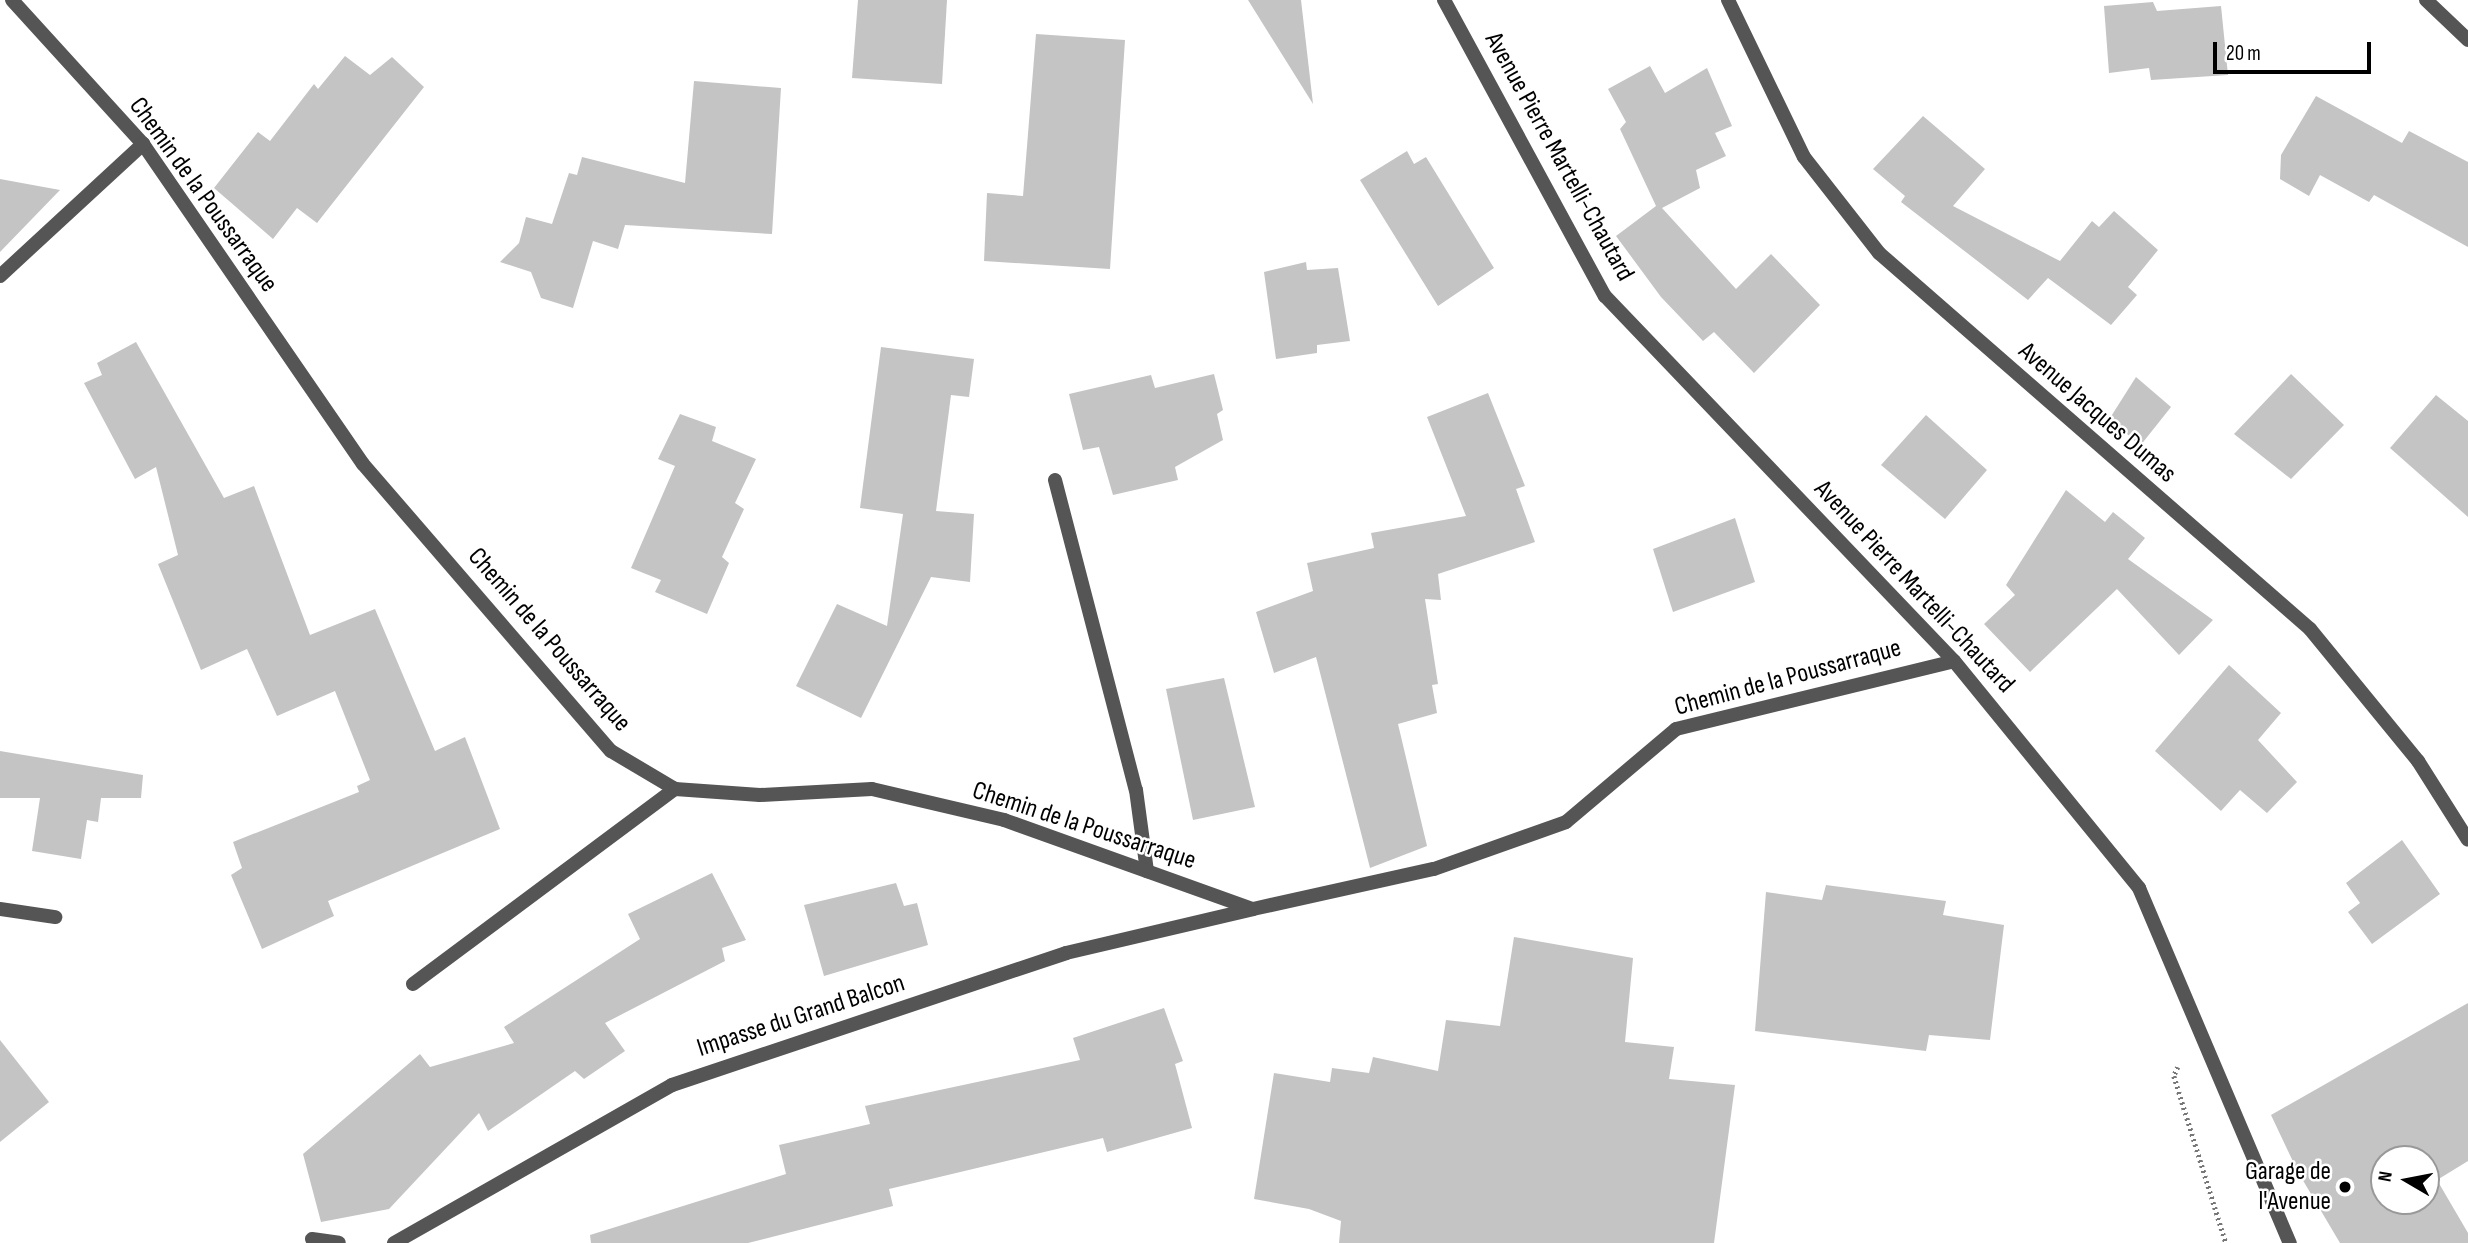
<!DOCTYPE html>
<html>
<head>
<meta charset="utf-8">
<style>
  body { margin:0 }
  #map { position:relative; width:2468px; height:1243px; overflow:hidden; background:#fff; font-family:"Sofia Sans Condensed",sans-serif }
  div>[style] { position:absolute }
  .building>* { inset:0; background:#c4c4c4 }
  .path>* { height:4.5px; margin-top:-2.25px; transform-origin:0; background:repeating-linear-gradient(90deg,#777 0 2px,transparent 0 5.5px) }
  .lane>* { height:14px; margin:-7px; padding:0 7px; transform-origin:7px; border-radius:7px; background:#555 }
  .street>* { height:14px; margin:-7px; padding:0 7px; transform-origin:7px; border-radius:7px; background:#555 }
  .dots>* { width:19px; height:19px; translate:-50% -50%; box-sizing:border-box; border:4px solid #fff; border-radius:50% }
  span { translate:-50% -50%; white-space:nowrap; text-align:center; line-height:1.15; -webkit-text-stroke:5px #fff; paint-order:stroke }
  .street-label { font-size:26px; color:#000 }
  .poi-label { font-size:26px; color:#000 }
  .right { translate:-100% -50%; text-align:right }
  .north { position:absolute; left:2370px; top:1145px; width:70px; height:70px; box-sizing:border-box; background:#fff; border:2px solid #999; border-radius:50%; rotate:280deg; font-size:19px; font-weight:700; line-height:28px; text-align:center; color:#000 }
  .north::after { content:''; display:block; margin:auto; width:24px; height:32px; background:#000; clip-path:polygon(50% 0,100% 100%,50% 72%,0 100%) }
  .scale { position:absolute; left:2213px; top:42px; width:158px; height:32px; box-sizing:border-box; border:4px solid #000; border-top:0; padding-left:9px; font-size:21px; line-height:24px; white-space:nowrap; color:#000; -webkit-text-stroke:5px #fff; paint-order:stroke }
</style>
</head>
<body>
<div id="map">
  <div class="building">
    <div style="clip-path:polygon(858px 0,947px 0,942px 84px,852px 78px)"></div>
    <div style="clip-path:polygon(1248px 0,1301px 0,1313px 104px)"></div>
    <div style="clip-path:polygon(2153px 2px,2157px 11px,2221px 6px,2228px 75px,2151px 80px,2149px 68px,2109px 73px,2104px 6px)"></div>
    <div style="clip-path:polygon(1036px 34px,1125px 40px,1110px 269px,984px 261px,987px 193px,1023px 196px)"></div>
    <div style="clip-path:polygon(345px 56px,370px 75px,392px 57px,424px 87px,317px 223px,297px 208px,273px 239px,214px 188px,258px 132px,270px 141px,314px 84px,318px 89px)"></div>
    <div style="clip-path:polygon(1650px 66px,1665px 93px,1707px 68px,1732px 126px,1715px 133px,1726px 156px,1696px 170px,1700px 188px,1662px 208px,1736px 289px,1771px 254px,1820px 305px,1754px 373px,1714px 332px,1703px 341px,1661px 297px,1616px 236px,1656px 206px,1620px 129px,1626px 122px,1608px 89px)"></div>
    <div style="clip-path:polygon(694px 81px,781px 88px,772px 234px,625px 225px,618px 249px,593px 241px,573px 308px,541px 298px,531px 272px,500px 262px,519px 243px,526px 217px,552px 224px,569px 173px,577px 175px,582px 157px,685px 183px)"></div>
    <div style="clip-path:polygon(2316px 96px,2402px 143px,2409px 131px,2468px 162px,2468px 247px,2374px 195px,2369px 202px,2320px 175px,2309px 196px,2280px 179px,2281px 155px)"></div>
    <div style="clip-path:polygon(1923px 116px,1985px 169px,1953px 206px,2060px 261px,2092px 221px,2099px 227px,2114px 211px,2158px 250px,2128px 287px,2137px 295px,2111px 325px,2048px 278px,2028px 300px,1901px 202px,1905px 196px,1873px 169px)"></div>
    <div style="clip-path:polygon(1407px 151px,1414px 164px,1426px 157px,1494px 268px,1438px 306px,1360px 180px)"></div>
    <div style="clip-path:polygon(0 179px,60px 190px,0 252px)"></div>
    <div style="clip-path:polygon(1306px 262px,1307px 270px,1338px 268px,1350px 341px,1317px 345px,1317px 353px,1276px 359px,1264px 272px)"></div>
    <div style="clip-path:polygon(136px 342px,224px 498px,254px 486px,310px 635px,375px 609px,435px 751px,465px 737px,500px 829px,328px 901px,334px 916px,262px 949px,231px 875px,242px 868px,233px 842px,359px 792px,357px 786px,370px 780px,335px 691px,277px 716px,247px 649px,201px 670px,158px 564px,178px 555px,156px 467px,135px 479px,84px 383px,102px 375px,97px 363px)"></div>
    <div style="clip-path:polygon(881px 347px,974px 359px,969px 397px,951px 395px,936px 511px,974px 514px,970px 582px,931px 577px,861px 718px,796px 686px,837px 604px,887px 626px,903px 514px,860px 508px)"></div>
    <div style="clip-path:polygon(1214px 374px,1223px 410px,1217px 414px,1223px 440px,1175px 467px,1178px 480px,1113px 495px,1099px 447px,1083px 450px,1069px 394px,1151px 375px,1155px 388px)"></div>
    <div style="clip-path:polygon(2291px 374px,2344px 425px,2291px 479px,2234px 434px)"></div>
    <div style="clip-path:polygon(2136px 377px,2171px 407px,2140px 446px,2110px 418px)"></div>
    <div style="clip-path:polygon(1488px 393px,1525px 486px,1516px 489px,1535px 542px,1438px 574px,1441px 600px,1425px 599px,1438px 684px,1432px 685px,1437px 713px,1398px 724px,1427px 846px,1370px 868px,1316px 657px,1274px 673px,1256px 612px,1313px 591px,1307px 563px,1374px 548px,1371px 533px,1466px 516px,1427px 417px)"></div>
    <div style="clip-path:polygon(2436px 395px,2468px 421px,2468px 517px,2390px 448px)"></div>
    <div style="clip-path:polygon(680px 414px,716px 427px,712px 441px,756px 459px,735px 503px,744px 509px,722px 557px,729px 563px,707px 614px,655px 592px,661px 580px,631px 568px,675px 466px,658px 459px)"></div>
    <div style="clip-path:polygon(1926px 415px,1987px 470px,1945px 519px,1881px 465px)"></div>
    <div style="clip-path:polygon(2066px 490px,2105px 522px,2113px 512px,2145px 538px,2128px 559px,2213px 620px,2179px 655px,2117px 589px,2030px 672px,1984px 624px,2015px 595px,2006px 585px)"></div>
    <div style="clip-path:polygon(1735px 518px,1755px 582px,1673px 612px,1653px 549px)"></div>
    <div style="clip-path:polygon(2229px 665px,2281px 713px,2258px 740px,2297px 782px,2267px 813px,2240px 790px,2221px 811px,2155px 751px)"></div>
    <div style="clip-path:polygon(1224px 678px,1255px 807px,1193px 820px,1166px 689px)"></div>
    <div style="clip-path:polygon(0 751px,143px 775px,141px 798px,101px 798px,98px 822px,87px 820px,81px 859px,32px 851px,40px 798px,0 798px)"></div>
    <div style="clip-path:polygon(2402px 840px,2440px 894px,2372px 944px,2348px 912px,2360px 903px,2346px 883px)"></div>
    <div style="clip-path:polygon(712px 873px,746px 940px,722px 948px,725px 961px,605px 1023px,625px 1051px,584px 1079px,575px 1071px,488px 1131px,479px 1113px,389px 1209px,321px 1222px,303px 1154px,420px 1054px,430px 1067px,514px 1043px,504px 1027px,640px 939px,628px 914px)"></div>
    <div style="clip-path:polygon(896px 883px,904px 906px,917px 903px,928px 945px,824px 976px,804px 905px)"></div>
    <div style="clip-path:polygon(1826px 885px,1946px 901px,1943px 915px,2004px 925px,1990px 1040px,1929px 1035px,1926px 1051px,1755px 1031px,1766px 892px,1822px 900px)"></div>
    <div style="clip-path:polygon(1514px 937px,1633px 958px,1625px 1042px,1674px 1047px,1669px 1079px,1735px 1085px,1714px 1243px,1339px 1243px,1341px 1221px,1309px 1209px,1254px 1199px,1274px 1073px,1330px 1082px,1332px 1068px,1369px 1073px,1373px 1057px,1438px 1071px,1446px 1020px,1500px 1026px)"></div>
    <div style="clip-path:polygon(evenodd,2468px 1003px,2468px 1161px,2437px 1180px,2468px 1233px,2468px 1243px,2340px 1243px,2298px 1172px,2271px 1115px,2468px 1003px,2384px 1159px,2426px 1159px,2426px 1201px,2384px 1201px,2384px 1159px)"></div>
    <div style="clip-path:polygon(1164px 1008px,1183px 1061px,1175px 1064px,1192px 1128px,1107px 1152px,1103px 1138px,889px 1189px,893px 1206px,748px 1243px,591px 1243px,590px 1235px,786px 1174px,779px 1145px,870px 1124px,865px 1106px,1080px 1060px,1073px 1038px)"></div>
    <div style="clip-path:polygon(0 1040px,49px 1102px,0 1142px)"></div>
  </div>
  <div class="path">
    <div style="left:2178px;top:1067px;width:10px;rotate:114deg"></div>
    <div style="left:2174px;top:1076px;width:175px;rotate:72.7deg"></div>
  </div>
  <div class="lane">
    <div style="left:1055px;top:480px;width:320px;rotate:75.4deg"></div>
    <div style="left:1136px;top:790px;width:82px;rotate:82.3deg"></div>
    <div style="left:0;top:909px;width:56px;rotate:8.3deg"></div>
    <div style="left:413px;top:984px;width:327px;rotate:-36.7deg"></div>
  </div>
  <div class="street">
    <div style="left:12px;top:0;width:195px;rotate:47.7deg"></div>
    <div style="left:143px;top:144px;width:388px;rotate:55.5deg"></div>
    <div style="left:363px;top:464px;width:379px;rotate:49.2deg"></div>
    <div style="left:611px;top:751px;width:74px;rotate:30.7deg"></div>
    <div style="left:675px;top:789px;width:85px;rotate:4deg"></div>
    <div style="left:760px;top:795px;width:112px;rotate:-3.1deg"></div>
    <div style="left:872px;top:789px;width:136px;rotate:13.2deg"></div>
    <div style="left:1004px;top:820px;width:264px;rotate:19.7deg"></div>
    <div style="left:1253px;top:909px;width:185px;rotate:-12.5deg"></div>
    <div style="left:1434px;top:869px;width:140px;rotate:-19.6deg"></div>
    <div style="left:1566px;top:822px;width:144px;rotate:-40.2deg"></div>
    <div style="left:1676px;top:729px;width:286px;rotate:-13.7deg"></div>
    <div style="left:1444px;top:0;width:337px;rotate:61.5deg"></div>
    <div style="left:1605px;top:296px;width:505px;rotate:46.28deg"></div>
    <div style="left:1954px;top:661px;width:293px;rotate:50.8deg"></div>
    <div style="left:2139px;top:888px;width:386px;rotate:67deg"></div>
    <div style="left:1728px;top:0;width:174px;rotate:64.2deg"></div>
    <div style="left:1804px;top:157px;width:122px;rotate:52deg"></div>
    <div style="left:1879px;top:253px;width:572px;rotate:41.1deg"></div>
    <div style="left:2310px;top:629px;width:171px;rotate:50.7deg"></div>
    <div style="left:2418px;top:761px;width:93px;rotate:57.7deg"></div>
    <div style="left:2426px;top:0;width:58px;rotate:43.6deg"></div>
    <div style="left:0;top:276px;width:195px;rotate:-42.7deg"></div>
    <div style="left:312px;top:1239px;width:27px;rotate:8deg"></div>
    <div style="left:394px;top:1243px;width:320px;rotate:-29.6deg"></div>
    <div style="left:672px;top:1085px;width:416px;rotate:-18.5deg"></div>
    <div style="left:1066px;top:953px;width:192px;rotate:-13.2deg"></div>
  </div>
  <div class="dots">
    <div style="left:2345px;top:1187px;background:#000"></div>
  </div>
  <div class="street-label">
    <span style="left:1559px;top:157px;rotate:61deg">Avenue Pierre Martelli-Chautard</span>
    <span style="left:203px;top:195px;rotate:54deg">Chemin de la Poussarraque</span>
    <span style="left:2097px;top:413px;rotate:41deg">Avenue Jacques Dumas</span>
    <span style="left:1914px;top:587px;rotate:47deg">Avenue Pierre Martelli-Chautard</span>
    <span style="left:549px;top:640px;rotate:49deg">Chemin de la Poussarraque</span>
    <span style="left:1788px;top:678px;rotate:-15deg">Chemin de la Poussarraque</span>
    <span style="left:1084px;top:826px;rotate:18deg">Chemin de la Poussarraque</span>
    <span style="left:801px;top:1016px;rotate:-18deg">Impasse du Grand Balcon</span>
  </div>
  <div class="poi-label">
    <span class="right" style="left:2331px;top:1187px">Garage de<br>l'Avenue</span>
  </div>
  <div class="north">N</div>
  <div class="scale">20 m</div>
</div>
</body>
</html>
